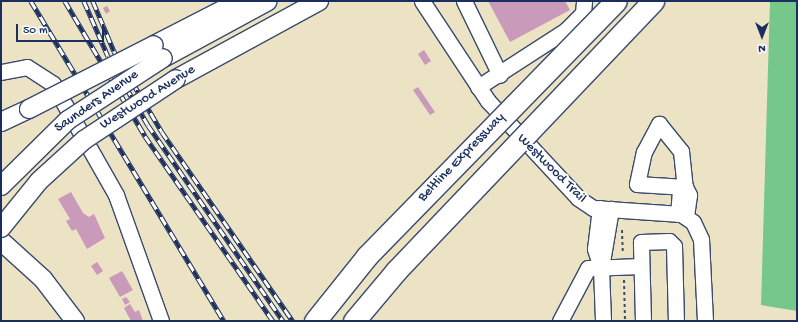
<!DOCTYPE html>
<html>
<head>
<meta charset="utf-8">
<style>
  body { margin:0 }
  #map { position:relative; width:798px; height:322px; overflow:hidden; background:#ece3c4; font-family:"Gochi Hand",sans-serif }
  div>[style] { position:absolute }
  .green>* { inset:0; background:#75c78a }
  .building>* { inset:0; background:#ca9aba }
  .path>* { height:2px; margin-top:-1px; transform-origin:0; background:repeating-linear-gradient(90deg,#3a4a6d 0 3px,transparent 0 6px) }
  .roads { filter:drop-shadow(1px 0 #3a4a6d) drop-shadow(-1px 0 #3a4a6d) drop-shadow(0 1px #3a4a6d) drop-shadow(0 -1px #3a4a6d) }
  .minor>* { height:15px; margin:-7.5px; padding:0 7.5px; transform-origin:7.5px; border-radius:7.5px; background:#fff }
  .major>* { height:18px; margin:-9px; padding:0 9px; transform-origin:9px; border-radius:9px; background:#fff }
  .rail>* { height:4.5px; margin-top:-2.25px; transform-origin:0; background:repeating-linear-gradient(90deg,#fff 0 9px,#1b2f5e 0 18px); box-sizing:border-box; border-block:1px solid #1b2f5e }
  .bridges { filter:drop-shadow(1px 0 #3a4a6d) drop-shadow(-1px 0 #3a4a6d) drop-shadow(0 1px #3a4a6d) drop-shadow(0 -1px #3a4a6d) }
  .major-bridge>* { height:18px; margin:-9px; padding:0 9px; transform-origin:9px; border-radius:9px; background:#fff }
  .highway-bridge>* { height:21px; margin:-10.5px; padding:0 10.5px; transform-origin:10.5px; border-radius:10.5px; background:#fff }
  span { translate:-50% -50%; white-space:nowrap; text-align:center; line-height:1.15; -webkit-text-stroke:4px #fff; paint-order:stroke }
  .street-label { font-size:14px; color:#1b2f5e }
  .frame { position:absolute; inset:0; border:2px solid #1b2f5e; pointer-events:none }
  .north { position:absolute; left:742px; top:16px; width:40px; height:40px; -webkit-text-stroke:3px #fff; paint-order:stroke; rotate:180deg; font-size:11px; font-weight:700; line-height:16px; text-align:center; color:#1b2f5e }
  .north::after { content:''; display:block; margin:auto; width:14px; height:18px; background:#1b2f5e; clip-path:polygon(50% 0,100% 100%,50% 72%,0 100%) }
  .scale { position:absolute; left:16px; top:24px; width:88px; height:18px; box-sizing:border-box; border:2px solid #1b2f5e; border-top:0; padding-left:5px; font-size:12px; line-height:14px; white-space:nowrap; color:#1b2f5e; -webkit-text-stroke:3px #fff; paint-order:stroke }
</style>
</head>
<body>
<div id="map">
  <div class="green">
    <div style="clip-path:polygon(770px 1px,797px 1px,797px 311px,761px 305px)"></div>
  </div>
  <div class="building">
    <div style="clip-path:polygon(488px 1px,565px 1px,570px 10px,510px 42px)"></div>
    <div style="clip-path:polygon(107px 6px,110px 11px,106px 14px,103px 8px)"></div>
    <div style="clip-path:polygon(424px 50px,431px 61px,425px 65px,418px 54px)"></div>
    <div style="clip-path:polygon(418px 87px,435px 112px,430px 115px,413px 90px)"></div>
    <div style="clip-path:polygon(71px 192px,83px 213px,89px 217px,94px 214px,105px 238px,87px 249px,76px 229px,72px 231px,66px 221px,70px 219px,58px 199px)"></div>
    <div style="clip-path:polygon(97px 262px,103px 271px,97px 275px,91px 266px)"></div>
    <div style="clip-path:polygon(122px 271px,133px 290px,120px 297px,109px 278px)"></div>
    <div style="clip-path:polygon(126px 297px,130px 302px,125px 305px,122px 299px)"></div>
    <div style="clip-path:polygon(130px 304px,135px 312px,139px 310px,143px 321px,131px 321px,124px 308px)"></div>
  </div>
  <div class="path">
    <div style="left:622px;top:230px;width:24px;rotate:88deg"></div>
    <div style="left:624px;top:280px;width:41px;rotate:88.6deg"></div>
  </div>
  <div class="roads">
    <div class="minor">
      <div style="left:422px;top:1px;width:120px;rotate:56.6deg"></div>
      <div style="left:488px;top:101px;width:132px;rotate:47.1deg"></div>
      <div style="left:578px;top:198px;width:18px;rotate:34deg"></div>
      <div style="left:593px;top:208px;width:88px;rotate:3.9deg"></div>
      <div style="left:681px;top:214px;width:14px;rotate:34deg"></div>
      <div style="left:693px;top:222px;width:19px;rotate:65deg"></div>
      <div style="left:701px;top:239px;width:82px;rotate:87.2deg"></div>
      <div style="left:464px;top:1px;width:82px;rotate:64.1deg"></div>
      <div style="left:1px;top:72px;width:26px;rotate:-11deg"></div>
      <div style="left:27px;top:67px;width:31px;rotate:33deg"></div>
      <div style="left:53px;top:84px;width:128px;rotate:60.4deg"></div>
      <div style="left:116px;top:195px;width:134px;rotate:70.3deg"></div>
      <div style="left:478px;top:87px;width:105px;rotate:-32.9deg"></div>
      <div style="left:566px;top:30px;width:24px;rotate:-45deg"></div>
      <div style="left:583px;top:13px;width:12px;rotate:-85deg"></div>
      <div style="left:659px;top:124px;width:35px;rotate:51deg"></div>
      <div style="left:681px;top:151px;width:36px;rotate:84deg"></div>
      <div style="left:685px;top:187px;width:48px;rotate:-176.4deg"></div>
      <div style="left:637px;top:184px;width:33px;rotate:-78deg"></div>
      <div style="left:644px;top:152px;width:32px;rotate:-62deg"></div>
      <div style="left:600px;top:208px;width:41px;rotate:97deg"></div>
      <div style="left:595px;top:249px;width:20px;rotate:72deg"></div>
      <div style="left:601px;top:268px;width:60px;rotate:-80.4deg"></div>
      <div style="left:678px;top:214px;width:21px;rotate:-85deg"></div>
      <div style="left:680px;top:193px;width:8px;rotate:-50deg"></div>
      <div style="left:685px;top:187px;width:9px;rotate:63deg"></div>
      <div style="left:689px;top:195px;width:22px;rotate:98deg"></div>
      <div style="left:601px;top:268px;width:53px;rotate:87.8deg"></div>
      <div style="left:560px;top:321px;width:60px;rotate:-62.2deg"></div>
      <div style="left:588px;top:268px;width:53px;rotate:-2.2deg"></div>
      <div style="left:643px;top:321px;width:79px;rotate:-91.5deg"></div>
      <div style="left:641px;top:242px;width:28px;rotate:-2deg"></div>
      <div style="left:669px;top:241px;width:7px;rotate:45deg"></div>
      <div style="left:674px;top:246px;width:75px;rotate:88.5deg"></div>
    </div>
    <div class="major">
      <div style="left:154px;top:45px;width:97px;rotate:-27.1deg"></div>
      <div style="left:163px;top:58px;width:119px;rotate:-28.5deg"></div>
      <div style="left:176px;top:79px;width:163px;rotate:-28.6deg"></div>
      <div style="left:1px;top:122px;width:31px;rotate:-25deg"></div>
      <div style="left:1px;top:241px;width:57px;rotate:42.1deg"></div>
      <div style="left:43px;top:279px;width:53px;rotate:52.7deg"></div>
    </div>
  </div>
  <div class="rail">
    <div style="left:31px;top:1px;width:374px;rotate:58.9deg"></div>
    <div style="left:65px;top:1px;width:157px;rotate:59.3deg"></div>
    <div style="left:145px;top:136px;width:225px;rotate:55.3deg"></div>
    <div style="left:84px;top:1px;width:60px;rotate:66.4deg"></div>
    <div style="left:108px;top:56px;width:80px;rotate:59.9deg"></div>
    <div style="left:148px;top:125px;width:238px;rotate:55.4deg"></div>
    <div style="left:93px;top:1px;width:54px;rotate:67.2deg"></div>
    <div style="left:114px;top:51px;width:94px;rotate:59.3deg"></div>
    <div style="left:162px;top:132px;width:230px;rotate:55.3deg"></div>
  </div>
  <div class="bridges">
    <div class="major-bridge">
      <div style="left:29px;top:109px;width:140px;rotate:-27.1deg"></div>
      <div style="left:1px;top:186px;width:94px;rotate:-44.6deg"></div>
      <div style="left:68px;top:120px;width:113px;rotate:-33.1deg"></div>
      <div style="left:1px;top:228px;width:60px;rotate:-51deg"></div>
      <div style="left:39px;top:181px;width:61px;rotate:-42.3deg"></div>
      <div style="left:84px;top:140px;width:110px;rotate:-33.5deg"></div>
    </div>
    <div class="highway-bridge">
      <div style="left:315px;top:321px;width:83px;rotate:-51.3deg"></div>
      <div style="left:367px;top:256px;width:356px;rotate:-45.7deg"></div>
      <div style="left:354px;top:321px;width:65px;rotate:-50deg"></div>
      <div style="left:396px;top:271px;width:373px;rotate:-46.4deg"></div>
    </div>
  </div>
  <div class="street-label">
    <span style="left:148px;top:98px;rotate:-32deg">Westwood Avenue</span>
    <span style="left:97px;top:102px;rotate:-35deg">Saunders Avenue</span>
    <span style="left:462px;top:158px;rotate:-46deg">Beltline Expressway</span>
    <span style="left:551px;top:169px;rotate:45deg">Westwood Trail</span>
  </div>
  <div class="frame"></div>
  <div class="north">N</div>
  <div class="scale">50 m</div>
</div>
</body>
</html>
